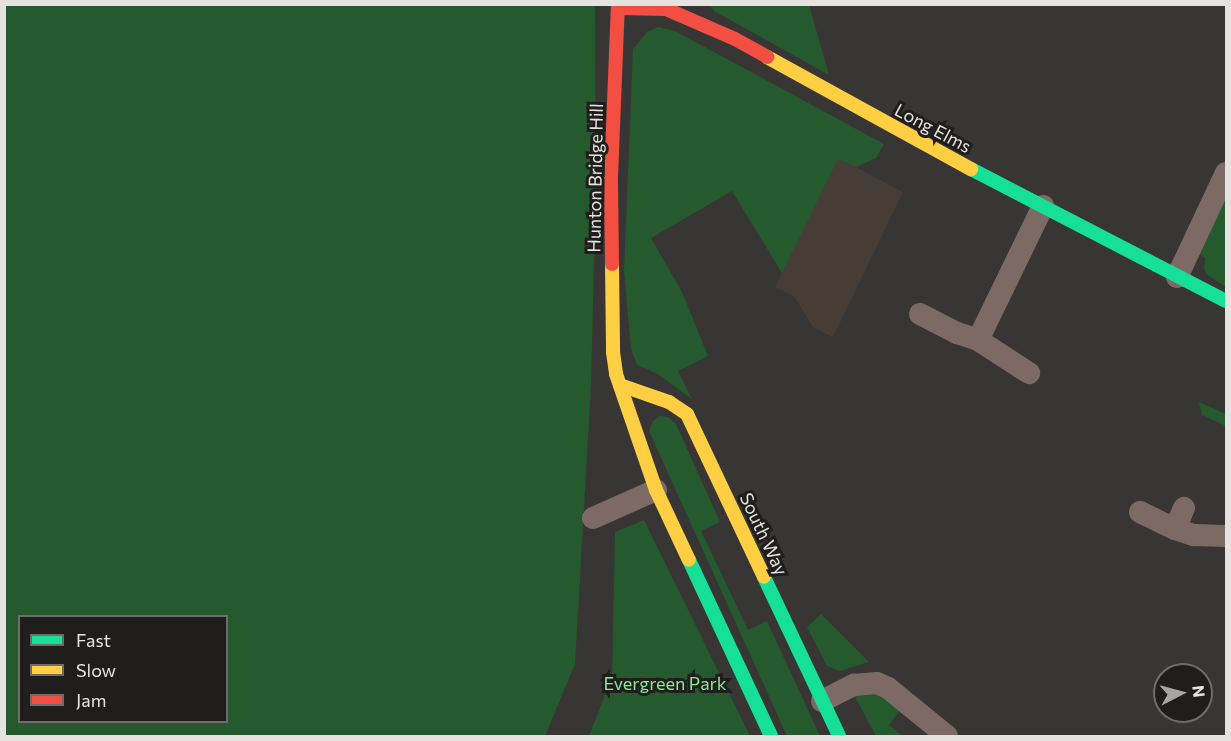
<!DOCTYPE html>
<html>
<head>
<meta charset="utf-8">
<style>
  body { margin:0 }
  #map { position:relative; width:1231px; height:741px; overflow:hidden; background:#383634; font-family:Commissioner,sans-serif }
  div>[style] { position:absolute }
  .built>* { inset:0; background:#463d36 }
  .green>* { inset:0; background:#25592e }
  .street>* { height:22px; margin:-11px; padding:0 11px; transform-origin:11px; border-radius:11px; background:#7d6a64 }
  .fast>* { height:14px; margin:-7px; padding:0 7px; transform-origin:7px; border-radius:7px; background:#16e098 }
  .slow>* { height:14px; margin:-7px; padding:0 7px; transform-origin:7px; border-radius:7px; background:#ffcf43 }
  .jam>* { height:14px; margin:-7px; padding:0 7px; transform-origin:7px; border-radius:7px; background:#f24e42 }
  span { translate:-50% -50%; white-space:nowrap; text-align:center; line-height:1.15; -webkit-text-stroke:6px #201e1c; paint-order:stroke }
  .street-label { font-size:18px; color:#e5e2e0 }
  .park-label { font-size:18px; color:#84ec92 }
  .frame { position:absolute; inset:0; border:6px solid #e5e2e0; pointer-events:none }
  .legend { position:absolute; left:18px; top:615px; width:210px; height:108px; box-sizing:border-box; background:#201e1c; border:2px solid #6f6c6a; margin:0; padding:8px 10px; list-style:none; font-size:18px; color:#e5e2e0 }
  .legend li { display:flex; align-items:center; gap:12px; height:30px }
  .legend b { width:30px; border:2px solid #6f6c6a }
  .north { position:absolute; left:1153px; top:663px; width:60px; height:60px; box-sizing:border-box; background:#201e1c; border:2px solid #6f6c6a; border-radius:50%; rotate:84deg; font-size:16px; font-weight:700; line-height:24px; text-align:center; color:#e5e2e0 }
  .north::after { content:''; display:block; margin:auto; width:21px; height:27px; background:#a8a6a4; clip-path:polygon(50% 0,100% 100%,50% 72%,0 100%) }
</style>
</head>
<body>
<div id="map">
  <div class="built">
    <div style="clip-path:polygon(838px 158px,903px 192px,833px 337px,813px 327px,794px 296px,775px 287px)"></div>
  </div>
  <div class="green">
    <div style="clip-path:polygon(evenodd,4px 5px,595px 5px,596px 178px,591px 386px,575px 664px,545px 736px,5px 736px,4px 5px,20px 616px,226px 616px,226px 722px,20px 722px,20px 616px)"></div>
    <div style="clip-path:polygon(710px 5px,809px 5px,829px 75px,714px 11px)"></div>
    <div style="clip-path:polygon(658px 27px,675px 31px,884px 144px,876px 158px,856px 167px,838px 159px,782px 273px,732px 191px,651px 238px,682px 292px,708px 356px,678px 371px,692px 399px,656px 373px,637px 365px,631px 349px,624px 271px,633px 49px,647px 32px)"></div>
    <div style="clip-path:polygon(1226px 197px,1226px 287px,1206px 274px,1204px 268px,1205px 258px,1200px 254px)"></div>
    <div style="clip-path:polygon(1199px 402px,1226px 414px,1226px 426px,1202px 415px)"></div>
    <div style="clip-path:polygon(660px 416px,668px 417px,676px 424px,720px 522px,701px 531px,748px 630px,767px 621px,820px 736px,787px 736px,649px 431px,653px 421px)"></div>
    <div style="clip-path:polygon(644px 520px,750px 736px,589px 736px,612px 676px,615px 532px)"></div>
    <div style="clip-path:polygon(821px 614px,869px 662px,840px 671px,827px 666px,807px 627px)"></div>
    <div style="clip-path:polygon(876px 693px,900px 710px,889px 725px,903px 736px,876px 736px,854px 695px)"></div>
  </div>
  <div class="street">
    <div style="left:1177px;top:277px;width:115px;rotate:-64.8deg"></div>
    <div style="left:920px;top:314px;width:42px;rotate:27.2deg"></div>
    <div style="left:957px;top:333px;width:22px;rotate:18deg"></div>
    <div style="left:978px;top:340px;width:149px;rotate:-64.1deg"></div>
    <div style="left:978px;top:340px;width:61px;rotate:32.9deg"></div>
    <div style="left:1140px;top:512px;width:39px;rotate:26deg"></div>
    <div style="left:1175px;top:529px;width:20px;rotate:18deg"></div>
    <div style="left:1194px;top:535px;width:32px;rotate:2deg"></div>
    <div style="left:593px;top:518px;width:69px;rotate:-24deg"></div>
    <div style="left:1175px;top:529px;width:23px;rotate:-67deg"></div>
    <div style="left:822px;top:701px;width:36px;rotate:-27deg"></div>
    <div style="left:854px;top:685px;width:23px;rotate:-5deg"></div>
    <div style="left:877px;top:683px;width:12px;rotate:24deg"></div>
    <div style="left:888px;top:688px;width:76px;rotate:39.1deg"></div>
  </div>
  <div class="fast">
    <div style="left:971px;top:169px;width:287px;rotate:27.4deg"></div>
    <div style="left:689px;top:560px;width:194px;rotate:65deg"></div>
    <div style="left:764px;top:577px;width:176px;rotate:64.7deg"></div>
  </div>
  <div class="slow">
    <div style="left:767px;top:57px;width:233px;rotate:28.8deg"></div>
    <div style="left:612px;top:264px;width:88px;rotate:89.3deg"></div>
    <div style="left:613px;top:352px;width:22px;rotate:82deg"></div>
    <div style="left:616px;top:374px;width:123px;rotate:71deg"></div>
    <div style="left:656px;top:490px;width:77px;rotate:64.8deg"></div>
    <div style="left:620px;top:385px;width:52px;rotate:19.1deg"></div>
    <div style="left:669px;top:402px;width:22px;rotate:34deg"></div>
    <div style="left:687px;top:414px;width:180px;rotate:64.7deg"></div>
  </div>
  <div class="jam">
    <div style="left:618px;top:8px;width:48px;rotate:1.2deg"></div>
    <div style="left:666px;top:9px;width:75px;rotate:23.5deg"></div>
    <div style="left:735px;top:39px;width:37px;rotate:29deg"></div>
    <div style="left:612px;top:264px;width:87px;rotate:-90.7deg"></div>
    <div style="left:611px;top:177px;width:173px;rotate:-87.7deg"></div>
  </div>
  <div class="street-label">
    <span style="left:933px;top:128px;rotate:28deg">Long Elms</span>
    <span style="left:595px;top:178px;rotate:-89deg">Hunton Bridge Hill</span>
    <span style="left:764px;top:534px;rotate:65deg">South Way</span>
  </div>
  <div class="park-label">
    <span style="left:665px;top:683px">Evergreen Park</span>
  </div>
  <div class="frame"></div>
  <ul class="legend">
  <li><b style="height:8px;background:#16e098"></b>Fast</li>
  <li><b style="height:8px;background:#ffcf43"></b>Slow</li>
  <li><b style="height:8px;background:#f24e42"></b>Jam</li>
  </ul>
  <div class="north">N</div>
</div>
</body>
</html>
